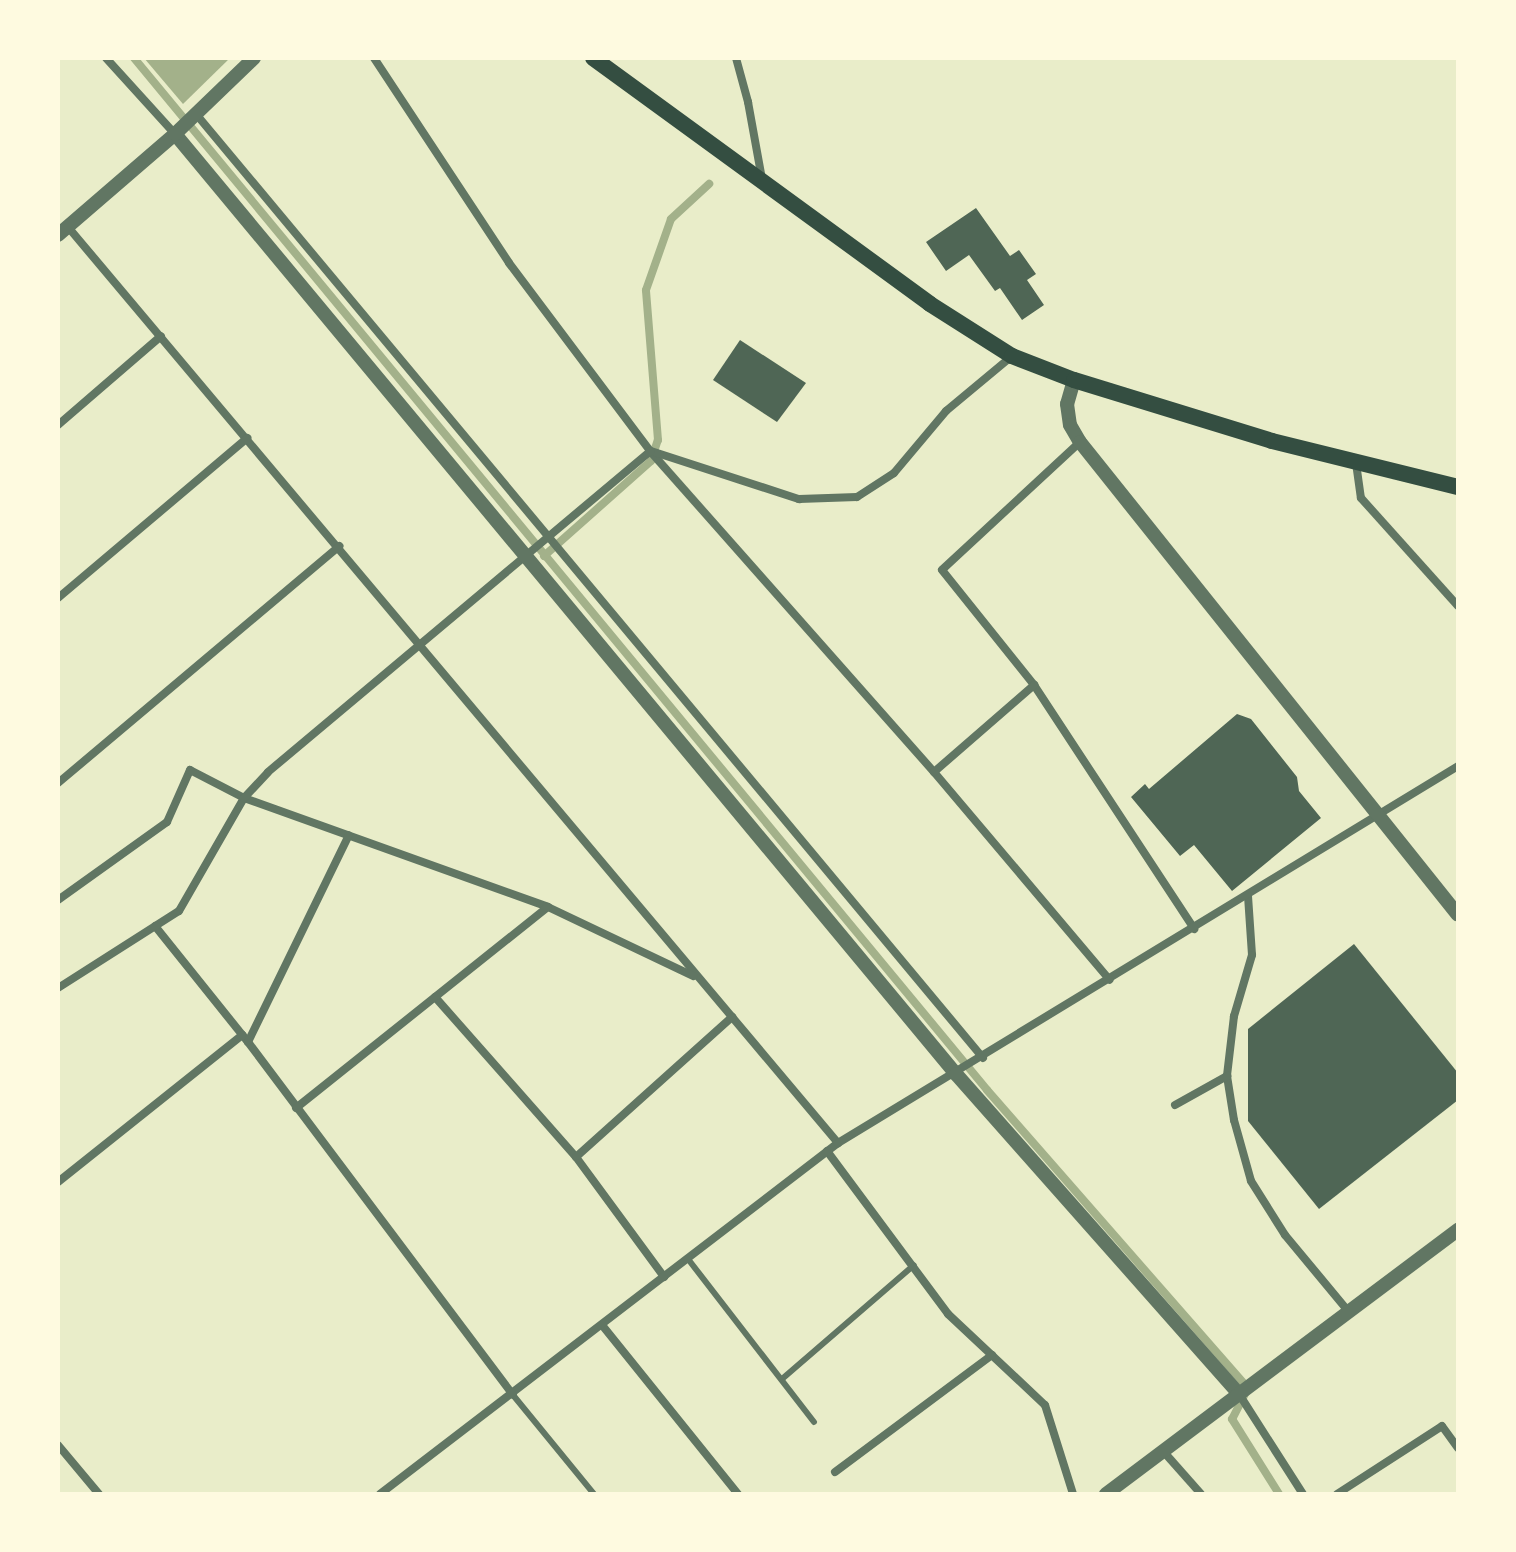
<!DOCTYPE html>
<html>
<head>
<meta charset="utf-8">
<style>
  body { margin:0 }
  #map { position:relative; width:1516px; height:1552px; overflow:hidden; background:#e9edc9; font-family:Manrope,sans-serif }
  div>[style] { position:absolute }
  .water>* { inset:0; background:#a3b18a }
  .stream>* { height:8px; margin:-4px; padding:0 4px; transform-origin:4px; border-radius:4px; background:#a3b18a }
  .building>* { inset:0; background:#4f6655 }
  .service>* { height:6px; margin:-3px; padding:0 3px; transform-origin:3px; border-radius:3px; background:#617663 }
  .minor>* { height:8px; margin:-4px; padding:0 4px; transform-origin:4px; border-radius:4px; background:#617663 }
  .tertiary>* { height:14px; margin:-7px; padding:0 7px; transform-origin:7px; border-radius:7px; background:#617663 }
  .secondary>* { height:16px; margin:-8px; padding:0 8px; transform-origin:8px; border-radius:8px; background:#344e41 }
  span { translate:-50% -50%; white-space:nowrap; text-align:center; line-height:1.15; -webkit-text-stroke:7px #fefae0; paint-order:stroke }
  .frame { position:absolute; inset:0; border:60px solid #fefae0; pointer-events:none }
</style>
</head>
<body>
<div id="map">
  <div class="water">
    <div style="clip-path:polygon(144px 58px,230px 58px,183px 104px)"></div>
  </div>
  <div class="stream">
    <div style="left:134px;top:58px;width:1339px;rotate:50.42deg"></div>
    <div style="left:987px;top:1090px;width:396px;rotate:48.8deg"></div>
    <div style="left:1248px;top:1388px;width:35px;rotate:117deg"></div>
    <div style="left:1232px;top:1419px;width:89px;rotate:57.9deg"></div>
    <div style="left:544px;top:556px;width:143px;rotate:-41.6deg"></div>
    <div style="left:651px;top:461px;width:22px;rotate:-72deg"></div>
    <div style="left:658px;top:440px;width:150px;rotate:-94.6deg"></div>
    <div style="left:646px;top:290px;width:75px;rotate:-70.6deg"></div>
    <div style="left:671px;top:219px;width:52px;rotate:-42.6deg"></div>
  </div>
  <div class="building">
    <div style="clip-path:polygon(976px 208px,1010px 256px,1019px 250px,1036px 274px,1027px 280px,1044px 305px,1022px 320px,1000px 288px,995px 291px,969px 255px,946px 271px,926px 242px)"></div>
    <div style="clip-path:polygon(740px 340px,806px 383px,777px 422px,713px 380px)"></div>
    <div style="clip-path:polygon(1237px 714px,1251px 719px,1297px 777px,1299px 791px,1321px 818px,1232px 891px,1194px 845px,1180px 856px,1131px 797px,1145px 784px,1149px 789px)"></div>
    <div style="clip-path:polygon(1354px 944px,1458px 1073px,1458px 1100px,1319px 1209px,1248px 1121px,1248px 1029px)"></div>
  </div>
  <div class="service">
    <div style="left:688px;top:1259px;width:206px;rotate:52.3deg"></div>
    <div style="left:782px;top:1379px;width:174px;rotate:-40.8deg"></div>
    <div style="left:513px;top:1395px;width:128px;rotate:50.7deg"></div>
  </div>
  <div class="minor">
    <div style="left:106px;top:58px;width:103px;rotate:47.8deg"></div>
    <div style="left:374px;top:58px;width:245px;rotate:56.6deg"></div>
    <div style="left:509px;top:263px;width:235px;rotate:53.1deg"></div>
    <div style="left:650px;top:451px;width:429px;rotate:48.5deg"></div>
    <div style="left:934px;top:772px;width:272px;rotate:49.8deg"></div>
    <div style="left:736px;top:58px;width:46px;rotate:74.7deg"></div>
    <div style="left:748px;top:102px;width:78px;rotate:79.7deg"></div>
    <div style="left:196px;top:114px;width:1229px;rotate:50.18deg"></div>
    <div style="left:68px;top:227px;width:1197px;rotate:49.95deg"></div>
    <div style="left:58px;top:425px;width:136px;rotate:-40.8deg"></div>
    <div style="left:1080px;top:442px;width:188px;rotate:137.2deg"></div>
    <div style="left:942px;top:570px;width:147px;rotate:51.3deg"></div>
    <div style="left:1034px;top:685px;width:292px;rotate:56.7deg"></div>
    <div style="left:651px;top:451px;width:156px;rotate:18deg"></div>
    <div style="left:799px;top:499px;width:58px;rotate:-2deg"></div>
    <div style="left:857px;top:497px;width:44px;rotate:-33deg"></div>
    <div style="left:894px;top:473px;width:81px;rotate:-50deg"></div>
    <div style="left:946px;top:411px;width:86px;rotate:-39.8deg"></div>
    <div style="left:1356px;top:463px;width:35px;rotate:82deg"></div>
    <div style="left:1361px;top:498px;width:145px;rotate:48.1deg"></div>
    <div style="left:58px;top:598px;width:248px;rotate:-40.2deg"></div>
    <div style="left:934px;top:772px;width:133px;rotate:-41deg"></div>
    <div style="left:58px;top:783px;width:368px;rotate:-40.1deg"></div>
    <div style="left:1248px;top:896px;width:59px;rotate:86.1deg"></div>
    <div style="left:1252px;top:955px;width:64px;rotate:106.4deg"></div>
    <div style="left:1234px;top:1016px;width:60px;rotate:96.7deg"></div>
    <div style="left:1227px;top:1076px;width:45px;rotate:81deg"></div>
    <div style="left:1234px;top:1120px;width:63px;rotate:74.4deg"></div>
    <div style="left:1251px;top:1181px;width:64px;rotate:57.8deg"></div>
    <div style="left:1285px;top:1235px;width:100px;rotate:50.3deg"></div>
    <div style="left:58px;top:900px;width:134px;rotate:-35.6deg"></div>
    <div style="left:167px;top:822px;width:57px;rotate:-66.1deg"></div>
    <div style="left:190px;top:770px;width:61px;rotate:27.4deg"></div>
    <div style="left:244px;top:798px;width:323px;rotate:19.7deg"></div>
    <div style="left:548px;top:907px;width:161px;rotate:25.4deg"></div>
    <div style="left:155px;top:926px;width:149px;rotate:51.3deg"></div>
    <div style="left:248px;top:1042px;width:441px;rotate:53.1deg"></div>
    <div style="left:58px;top:988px;width:143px;rotate:-32.5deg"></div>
    <div style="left:179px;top:911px;width:130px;rotate:-60.1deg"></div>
    <div style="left:244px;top:798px;width:35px;rotate:-47deg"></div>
    <div style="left:268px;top:772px;width:499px;rotate:-40deg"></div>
    <div style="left:435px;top:997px;width:213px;rotate:48.6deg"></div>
    <div style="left:576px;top:1157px;width:149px;rotate:53.7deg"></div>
    <div style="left:248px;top:1042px;width:230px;rotate:-64deg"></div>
    <div style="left:1175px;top:1105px;width:60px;rotate:-29.1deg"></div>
    <div style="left:296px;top:1108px;width:322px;rotate:-38.6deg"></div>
    <div style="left:827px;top:1151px;width:203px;rotate:53.4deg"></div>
    <div style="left:948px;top:1314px;width:133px;rotate:43.2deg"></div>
    <div style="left:1045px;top:1405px;width:93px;rotate:72.5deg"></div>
    <div style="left:576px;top:1157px;width:210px;rotate:-41.9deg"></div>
    <div style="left:58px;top:1182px;width:236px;rotate:-38.6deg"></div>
    <div style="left:602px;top:1325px;width:217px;rotate:51.2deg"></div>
    <div style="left:1239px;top:1394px;width:119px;rotate:57.4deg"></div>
    <div style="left:58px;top:1445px;width:64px;rotate:50.1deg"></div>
    <div style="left:1163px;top:1451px;width:57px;rotate:48.5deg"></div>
    <div style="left:835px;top:1472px;width:196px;rotate:-36.7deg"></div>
    <div style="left:380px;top:1494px;width:577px;rotate:-37.47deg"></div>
    <div style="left:838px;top:1143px;width:726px;rotate:-31.3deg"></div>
    <div style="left:1337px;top:1494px;width:125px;rotate:-32.9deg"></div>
    <div style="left:1442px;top:1426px;width:27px;rotate:54deg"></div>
  </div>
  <div class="tertiary">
    <div style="left:175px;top:134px;width:1222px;rotate:50.28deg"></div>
    <div style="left:956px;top:1074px;width:427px;rotate:48.5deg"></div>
    <div style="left:58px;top:235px;width:155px;rotate:-40.8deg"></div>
    <div style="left:175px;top:134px;width:110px;rotate:-43.9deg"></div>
    <div style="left:1074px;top:380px;width:25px;rotate:106deg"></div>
    <div style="left:1067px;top:404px;width:21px;rotate:82deg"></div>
    <div style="left:1070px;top:425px;width:20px;rotate:60deg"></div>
    <div style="left:1080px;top:442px;width:605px;rotate:51.37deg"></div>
    <div style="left:1106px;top:1494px;width:440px;rotate:-36.9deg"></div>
  </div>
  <div class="secondary">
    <div style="left:593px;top:58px;width:417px;rotate:36.1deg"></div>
    <div style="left:930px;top:304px;width:97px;rotate:32.4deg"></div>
    <div style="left:1012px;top:356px;width:66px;rotate:21.2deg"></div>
    <div style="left:1074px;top:380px;width:207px;rotate:17.1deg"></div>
    <div style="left:1272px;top:441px;width:192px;rotate:13.9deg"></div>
  </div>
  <div class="frame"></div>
</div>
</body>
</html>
